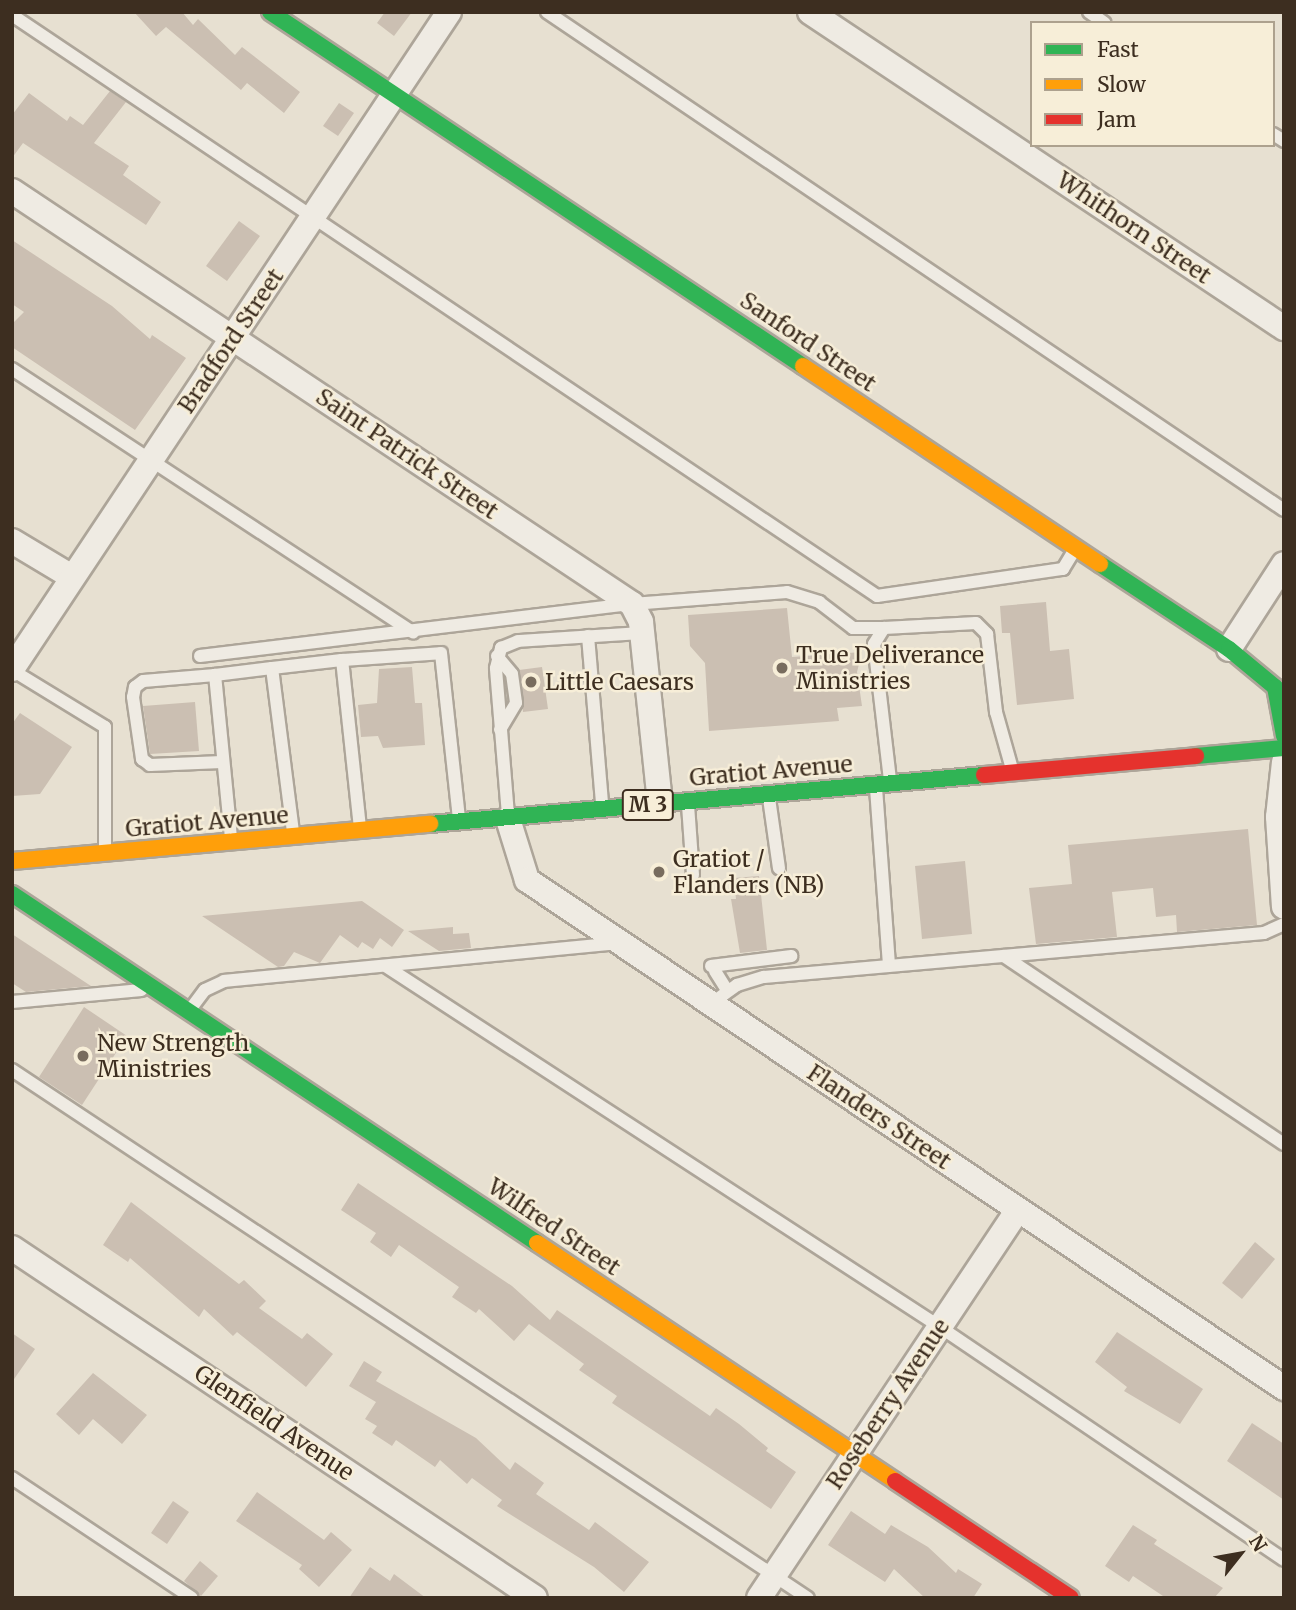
<!DOCTYPE html>
<html>
<head>
<meta charset="utf-8">
<style>
  body { margin:0 }
  #map { position:relative; width:1296px; height:1610px; overflow:hidden; background:#e7e0d1; font-family:Merriweather,serif }
  div>[style] { position:absolute }
  .building>* { inset:0; background:#cbbfb2 }
  .roads { filter:drop-shadow(2px 0 #ada599) drop-shadow(-2px 0 #ada599) drop-shadow(0 2px #ada599) drop-shadow(0 -2px #ada599) }
  .lane>* { height:12px; margin:-6px; padding:0 6px; transform-origin:6px; border-radius:6px; background:#efebe3 }
  .street>* { height:24px; margin:-12px; padding:0 12px; transform-origin:12px; border-radius:12px; background:#efebe3 }
  .fast>* { height:16px; margin:-8px; padding:0 8px; transform-origin:8px; border-radius:8px; background:#30b455 }
  .slow>* { height:16px; margin:-8px; padding:0 8px; transform-origin:8px; border-radius:8px; background:#ff9f0a }
  .jam>* { height:16px; margin:-8px; padding:0 8px; transform-origin:8px; border-radius:8px; background:#e5322d }
  .dots>* { width:19px; height:19px; translate:-50% -50%; box-sizing:border-box; border:4px solid #f7eed8; border-radius:50% }
  span { translate:-50% -50%; white-space:nowrap; text-align:center; line-height:1.15; -webkit-text-stroke:5px #f7eed8; paint-order:stroke }
  .shield-label span { padding:2px 5px; background:#f7eed8; border:2px solid; border-radius:5px; -webkit-text-stroke-width:0 }
  .shield-label { font-size:21px; color:#3d2e20; font-weight:700 }
  .street-label { font-size:23px; color:#3d2e20 }
  .poi-label { font-size:23px; color:#3d2e20 }
  .left { translate:0 -50%; text-align:left }
  .frame { position:absolute; inset:0; border:14px solid #3d2e20; pointer-events:none }
  .legend { position:absolute; left:1030px; top:21px; width:245px; height:126px; box-sizing:border-box; background:#f7eed8; border:2px solid #ada18e; margin:0; padding:9px 12px; list-style:none; font-size:21px; color:#3d2e20 }
  .legend li { display:flex; align-items:center; gap:14px; height:35px }
  .legend b { width:35px; border:2px solid #ada18e }
  .north { position:absolute; left:1205px; top:1519px; width:70px; height:70px; -webkit-text-stroke:5px #f7eed8; paint-order:stroke; rotate:59deg; font-size:19px; font-weight:700; line-height:28px; text-align:center; color:#3d2e20 }
  .north::after { content:''; display:block; margin:auto; width:24px; height:32px; background:#3d2e20; clip-path:polygon(50% 0,100% 100%,50% 72%,0 100%) }
</style>
</head>
<body>
<div id="map">
  <div class="building">
    <div style="clip-path:polygon(134px 12px,182px 12px,193px 25px,198px 19px,235px 55px,242px 47px,300px 92px,284px 113px,247px 83px,241px 90px,166px 27px,156px 36px)"></div>
    <div style="clip-path:polygon(385px 12px,412px 12px,394px 36px,377px 23px)"></div>
    <div style="clip-path:polygon(110px 91px,126px 102px,94px 143px,129px 166px,123px 175px,161px 202px,146px 225px,23px 143px,12px 158px,12px 115px,29px 93px,67px 121px,70px 116px,83px 125px)"></div>
    <div style="clip-path:polygon(339px 103px,354px 113px,338px 136px,323px 126px)"></div>
    <div style="clip-path:polygon(239px 221px,260px 236px,227px 281px,206px 266px)"></div>
    <div style="clip-path:polygon(12px 240px,112px 306px,150px 339px,152px 335px,186px 358px,135px 430px,12px 347px,12px 324px,24px 312px,12px 304px)"></div>
    <div style="clip-path:polygon(1046px 602px,1050px 651px,1069px 649px,1074px 699px,1017px 705px,1010px 633px,1002px 633px,1000px 606px)"></div>
    <div style="clip-path:polygon(787px 608px,792px 657px,862px 652px,857px 672px,862px 706px,837px 708px,839px 721px,709px 731px,705px 663px,690px 646px,688px 615px)"></div>
    <div style="clip-path:polygon(412px 667px,415px 703px,422px 703px,425px 745px,383px 748px,378px 736px,361px 737px,358px 705px,377px 703px,379px 669px)"></div>
    <div style="clip-path:polygon(542px 667px,548px 709px,523px 712px,519px 670px)"></div>
    <div style="clip-path:polygon(195px 702px,199px 751px,150px 754px,143px 706px)"></div>
    <div style="clip-path:polygon(20px 713px,72px 747px,40px 794px,12px 796px,12px 724px)"></div>
    <div style="clip-path:polygon(1248px 829px,1257px 925px,1177px 932px,1176px 915px,1156px 917px,1153px 888px,1112px 892px,1117px 937px,1036px 944px,1029px 888px,1072px 884px,1068px 845px)"></div>
    <div style="clip-path:polygon(965px 861px,972px 934px,922px 939px,915px 866px)"></div>
    <div style="clip-path:polygon(759px 876px,767px 950px,740px 953px,731px 899px,736px 899px,734px 878px)"></div>
    <div style="clip-path:polygon(362px 901px,404px 930px,392px 947px,380px 938px,373px 949px,362px 942px,358px 948px,340px 935px,320px 963px,294px 952px,284px 966px,278px 967px,202px 916px)"></div>
    <div style="clip-path:polygon(453px 927px,453px 934px,469px 933px,471px 948px,439px 951px,408px 931px)"></div>
    <div style="clip-path:polygon(12px 934px,91px 986px,26px 992px,12px 983px)"></div>
    <div style="clip-path:polygon(84px 1007px,127px 1036px,82px 1105px,39px 1077px)"></div>
    <div style="clip-path:polygon(358px 1183px,512px 1286px,550px 1320px,557px 1310px,710px 1416px,716px 1408px,739px 1424px,768px 1448px,766px 1451px,796px 1472px,771px 1509px,612px 1403px,617px 1396px,579px 1370px,584px 1364px,529px 1324px,514px 1341px,479px 1309px,476px 1313px,452px 1297px,459px 1287px,399px 1245px,391px 1257px,370px 1242px,376px 1233px,341px 1210px)"></div>
    <div style="clip-path:polygon(131px 1202px,239px 1284px,244px 1280px,266px 1301px,259px 1308px,302px 1339px,307px 1333px,333px 1354px,306px 1387px,237px 1332px,233px 1336px,204px 1309px,199px 1317px,130px 1258px,128px 1262px,103px 1245px)"></div>
    <div style="clip-path:polygon(1255px 1242px,1275px 1259px,1242px 1299px,1222px 1283px)"></div>
    <div style="clip-path:polygon(1117px 1332px,1203px 1389px,1180px 1424px,1124px 1391px,1127px 1387px,1095px 1362px)"></div>
    <div style="clip-path:polygon(12px 1333px,35px 1349px,12px 1382px)"></div>
    <div style="clip-path:polygon(364px 1361px,382px 1372px,376px 1381px,476px 1438px,510px 1470px,515px 1462px,544px 1483px,536px 1494px,589px 1530px,595px 1522px,649px 1562px,624px 1592px,594px 1567px,497px 1506px,502px 1500px,472px 1478px,467px 1484px,440px 1460px,435px 1467px,396px 1440px,392px 1446px,372px 1433px,377px 1426px,365px 1419px,376px 1402px,349px 1386px)"></div>
    <div style="clip-path:polygon(93px 1373px,147px 1415px,122px 1444px,93px 1419px,79px 1435px,56px 1414px)"></div>
    <div style="clip-path:polygon(1252px 1423px,1284px 1444px,1284px 1500px,1227px 1461px)"></div>
    <div style="clip-path:polygon(257px 1492px,324px 1540px,331px 1532px,352px 1550px,319px 1587px,299px 1569px,302px 1565px,236px 1521px)"></div>
    <div style="clip-path:polygon(173px 1501px,189px 1512px,167px 1544px,151px 1533px)"></div>
    <div style="clip-path:polygon(851px 1511px,885px 1534px,891px 1525px,928px 1547px,956px 1573px,958px 1569px,982px 1584px,973px 1598px,925px 1598px,894px 1569px,885px 1582px,828px 1545px)"></div>
    <div style="clip-path:polygon(1133px 1525px,1157px 1540px,1154px 1544px,1223px 1588px,1214px 1598px,1166px 1598px,1133px 1576px,1129px 1582px,1105px 1566px)"></div>
    <div style="clip-path:polygon(200px 1561px,218px 1576px,201px 1596px,184px 1581px)"></div>
    <div style="clip-path:polygon(370px 1567px,390px 1581px,394px 1574px,426px 1598px,349px 1598px)"></div>
  </div>
  <div class="roads">
    <div class="lane">
      <div style="left:547px;top:12px;width:889px;rotate:34.05deg"></div>
      <div style="left:1089px;top:12px;width:19px;rotate:35deg"></div>
      <div style="left:12px;top:15px;width:1042px;rotate:33.89deg"></div>
      <div style="left:877px;top:596px;width:188px;rotate:-8.3deg"></div>
      <div style="left:1063px;top:569px;width:23px;rotate:-59deg"></div>
      <div style="left:1273px;top:134px;width:13px;rotate:32deg"></div>
      <div style="left:12px;top:369px;width:480px;rotate:33.3deg"></div>
      <div style="left:588px;top:636px;width:168px;rotate:85.2deg"></div>
      <div style="left:200px;top:656px;width:435px;rotate:-6.9deg"></div>
      <div style="left:632px;top:604px;width:155px;rotate:-4.4deg"></div>
      <div style="left:787px;top:592px;width:34px;rotate:17deg"></div>
      <div style="left:819px;top:602px;width:43px;rotate:37.4deg"></div>
      <div style="left:853px;top:628px;width:31px"></div>
      <div style="left:497px;top:656px;width:23px;rotate:50deg"></div>
      <div style="left:512px;top:674px;width:29px;rotate:82deg"></div>
      <div style="left:516px;top:703px;width:31px;rotate:121deg"></div>
      <div style="left:272px;top:668px;width:70px;rotate:-6.5deg"></div>
      <div style="left:12px;top:670px;width:109px;rotate:31.5deg"></div>
      <div style="left:105px;top:727px;width:122px;rotate:90deg"></div>
      <div style="left:215px;top:675px;width:72px;rotate:175.2deg"></div>
      <div style="left:143px;top:681px;width:10px;rotate:143deg"></div>
      <div style="left:135px;top:687px;width:10px;rotate:101deg"></div>
      <div style="left:133px;top:697px;width:63px;rotate:81.7deg"></div>
      <div style="left:142px;top:759px;width:10px;rotate:37deg"></div>
      <div style="left:150px;top:765px;width:72px;rotate:-2.4deg"></div>
      <div style="left:890px;top:780px;width:137px;rotate:-96.7deg"></div>
      <div style="left:874px;top:644px;width:19px;rotate:-58deg"></div>
      <div style="left:884px;top:628px;width:92px;rotate:-3.1deg"></div>
      <div style="left:976px;top:623px;width:16px;rotate:45deg"></div>
      <div style="left:987px;top:634px;width:79px;rotate:83.4deg"></div>
      <div style="left:996px;top:712px;width:59px;rotate:74.3deg"></div>
      <div style="left:876px;top:788px;width:178px;rotate:85.8deg"></div>
      <div style="left:769px;top:798px;width:71px;rotate:81.9deg"></div>
      <div style="left:688px;top:805px;width:70px;rotate:85.9deg"></div>
      <div style="left:508px;top:815px;width:147px;rotate:-94.7deg"></div>
      <div style="left:496px;top:668px;width:21px;rotate:-76deg"></div>
      <div style="left:501px;top:648px;width:18px;rotate:-22deg"></div>
      <div style="left:518px;top:641px;width:125px;rotate:-3.7deg"></div>
      <div style="left:360px;top:828px;width:169px;rotate:-96.1deg"></div>
      <div style="left:342px;top:660px;width:99px;rotate:-4deg"></div>
      <div style="left:441px;top:653px;width:166px;rotate:83.8deg"></div>
      <div style="left:231px;top:838px;width:164px;rotate:-95.6deg"></div>
      <div style="left:215px;top:675px;width:57px;rotate:-7deg"></div>
      <div style="left:272px;top:668px;width:166px;rotate:82.7deg"></div>
      <div style="left:1004px;top:956px;width:337px;rotate:33.9deg"></div>
      <div style="left:711px;top:966px;width:81px;rotate:-7.1deg"></div>
      <div style="left:387px;top:967px;width:660px;rotate:33.06deg"></div>
      <div style="left:940px;top:1327px;width:415px;rotate:34.1deg"></div>
      <div style="left:715px;top:971px;width:22px;rotate:58deg"></div>
      <div style="left:12px;top:1002px;width:130px;rotate:-5.3deg"></div>
      <div style="left:712px;top:1003px;width:31px;rotate:-36deg"></div>
      <div style="left:737px;top:985px;width:28px;rotate:-17deg"></div>
      <div style="left:764px;top:977px;width:502px;rotate:-5.03deg"></div>
      <div style="left:1264px;top:933px;width:22px;rotate:-24deg"></div>
      <div style="left:189px;top:1011px;width:26px;rotate:-53deg"></div>
      <div style="left:205px;top:990px;width:21px;rotate:-25deg"></div>
      <div style="left:224px;top:981px;width:396px;rotate:-5.5deg"></div>
      <div style="left:12px;top:1070px;width:955px;rotate:33.56deg"></div>
      <div style="left:12px;top:1478px;width:216px;rotate:33.7deg"></div>
    </div>
    <div class="street">
      <div style="left:810px;top:12px;width:570px;rotate:33.69deg"></div>
      <div style="left:12px;top:191px;width:745px;rotate:33.67deg"></div>
      <div style="left:632px;top:604px;width:20px;rotate:63deg"></div>
      <div style="left:641px;top:622px;width:183px;rotate:84deg"></div>
      <div style="left:12px;top:541px;width:70px;rotate:31deg"></div>
      <div style="left:1229px;top:649px;width:101px;rotate:-57.1deg"></div>
      <div style="left:12px;top:669px;width:789px;rotate:-56.37deg"></div>
      <div style="left:1284px;top:762px;width:55px;rotate:96.2deg"></div>
      <div style="left:1278px;top:817px;width:90px;rotate:86.2deg"></div>
      <div style="left:508px;top:819px;width:64px;rotate:72.7deg"></div>
      <div style="left:527px;top:880px;width:912px;rotate:33.86deg"></div>
      <div style="left:12px;top:1248px;width:629px;rotate:33.79deg"></div>
      <div style="left:759px;top:1598px;width:465px;rotate:-56.3deg"></div>
    </div>
    <div class="fast">
      <div style="left:270px;top:12px;width:640px;rotate:33.59deg"></div>
      <div style="left:1100px;top:564px;width:154px;rotate:33.4deg"></div>
      <div style="left:1229px;top:649px;width:60px;rotate:39.6deg"></div>
      <div style="left:1275px;top:687px;width:50px;rotate:79.6deg"></div>
      <div style="left:1196px;top:756px;width:88px;rotate:-5.2deg"></div>
      <div style="left:430px;top:824px;width:556px;rotate:-5.05deg"></div>
      <div style="left:12px;top:894px;width:630px;rotate:33.61deg"></div>
    </div>
    <div class="slow">
      <div style="left:803px;top:366px;width:357px;rotate:33.7deg"></div>
      <div style="left:12px;top:861px;width:420px;rotate:-5.1deg"></div>
      <div style="left:537px;top:1243px;width:430px;rotate:33.6deg"></div>
    </div>
    <div class="jam">
      <div style="left:984px;top:775px;width:213px;rotate:-5.1deg"></div>
      <div style="left:895px;top:1481px;width:211px;rotate:33.6deg"></div>
    </div>
  </div>
  <div class="dots">
    <div style="left:782px;top:668px;background:#786c5e"></div>
    <div style="left:531px;top:682px;background:#786c5e"></div>
    <div style="left:659px;top:872px;background:#786c5e"></div>
    <div style="left:83px;top:1056px;background:#786c5e"></div>
  </div>
  <div class="shield-label">
    <span style="left:648px;top:805px">M 3</span>
  </div>
  <div class="street-label">
    <span style="left:1134px;top:228px;rotate:34deg">Whithorn Street</span>
    <span style="left:231px;top:341px;rotate:-56deg">Bradford Street</span>
    <span style="left:808px;top:342px;rotate:34deg">Sanford Street</span>
    <span style="left:407px;top:454px;rotate:34deg">Saint Patrick Street</span>
    <span style="left:771px;top:771px;rotate:-5deg">Gratiot Avenue</span>
    <span style="left:207px;top:822px;rotate:-5deg">Gratiot Avenue</span>
    <span style="left:879px;top:1117px;rotate:34deg">Flanders Street</span>
    <span style="left:554px;top:1227px;rotate:34deg">Wilfred Street</span>
    <span style="left:888px;top:1404px;rotate:-56deg">Roseberry Avenue</span>
    <span style="left:274px;top:1423px;rotate:34deg">Glenfield Avenue</span>
  </div>
  <div class="poi-label">
    <span class="left" style="left:796px;top:668px">True Deliverance<br>Ministries</span>
    <span class="left" style="left:545px;top:682px">Little Caesars</span>
    <span class="left" style="left:673px;top:872px">Gratiot /<br>Flanders (NB)</span>
    <span class="left" style="left:97px;top:1056px">New Strength<br>Ministries</span>
  </div>
  <div class="frame"></div>
  <ul class="legend">
  <li><b style="height:9px;background:#30b455"></b>Fast</li>
  <li><b style="height:9px;background:#ff9f0a"></b>Slow</li>
  <li><b style="height:9px;background:#e5322d"></b>Jam</li>
  </ul>
  <div class="north">N</div>
</div>
</body>
</html>
